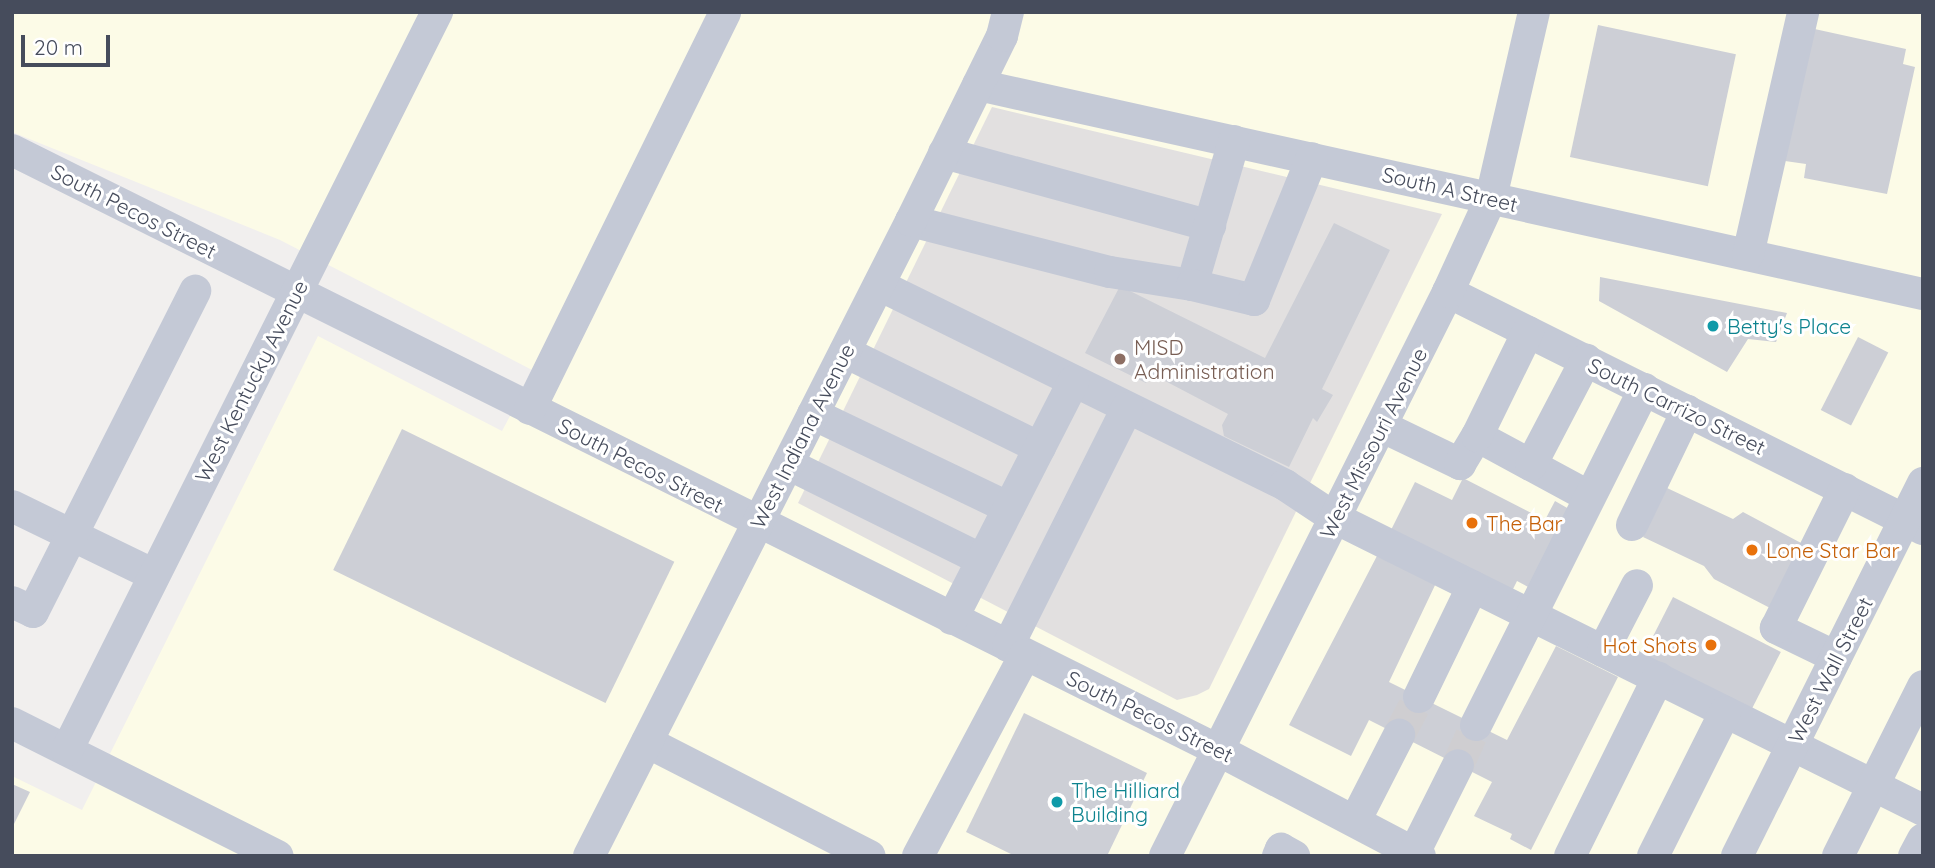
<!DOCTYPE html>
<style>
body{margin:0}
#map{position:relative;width:1935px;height:868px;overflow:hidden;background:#f1efee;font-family:Quicksand,sans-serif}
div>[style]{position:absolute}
.commercial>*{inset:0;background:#fcfbe7}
.education>*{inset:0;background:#e2e0e0}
.building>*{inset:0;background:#cdcfd6;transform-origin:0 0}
.minor-tunnel>*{height:32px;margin-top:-16px;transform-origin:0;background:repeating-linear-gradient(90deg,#cfced1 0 32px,transparent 0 48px)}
.minor>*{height:32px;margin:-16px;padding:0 16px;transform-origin:16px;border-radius:16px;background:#c4c9d6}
.dots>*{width:19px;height:19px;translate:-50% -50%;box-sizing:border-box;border:4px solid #fff;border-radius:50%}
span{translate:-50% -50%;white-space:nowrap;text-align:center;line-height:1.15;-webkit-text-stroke:6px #fff;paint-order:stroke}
.street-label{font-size:21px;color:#464c5c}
.culture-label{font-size:21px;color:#0d838f}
.left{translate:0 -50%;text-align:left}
.education-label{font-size:21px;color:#785e54}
.food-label{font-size:21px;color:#c56008}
.right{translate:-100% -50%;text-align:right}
.frame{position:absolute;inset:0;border:14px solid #464c5c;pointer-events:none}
.scale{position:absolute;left:21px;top:35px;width:89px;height:32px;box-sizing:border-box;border:4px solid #464c5c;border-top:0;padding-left:9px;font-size:21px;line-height:24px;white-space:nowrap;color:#464c5c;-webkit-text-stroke:5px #fff;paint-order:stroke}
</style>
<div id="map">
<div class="commercial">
<div style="clip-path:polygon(12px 12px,1923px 12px,1923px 856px,12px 856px,12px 776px,82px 810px,318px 336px,502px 431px,534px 371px,280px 240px,12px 132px)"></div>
</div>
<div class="education">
<div style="clip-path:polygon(992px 107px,1442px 214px,1209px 689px,1197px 695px,1177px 700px,798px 503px)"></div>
</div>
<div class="building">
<div style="left:1598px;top:25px;width:141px;height:135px;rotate:12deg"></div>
<div style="clip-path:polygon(1810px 28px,1906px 49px,1903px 64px,1915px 67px,1887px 194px,1804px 178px,1806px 164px,1785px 161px)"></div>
<div style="clip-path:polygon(1334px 223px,1390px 250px,1322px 389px,1333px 395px,1317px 422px,1313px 418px,1289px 467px,1224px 436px,1222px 425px,1228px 414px,1150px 373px,1146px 383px,1085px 353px,1120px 286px,1265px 358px)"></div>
<div style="clip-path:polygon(1600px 277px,1787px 313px,1776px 342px,1748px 339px,1727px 372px,1599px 301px)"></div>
<div style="left:1858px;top:337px;width:34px;height:82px;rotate:27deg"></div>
<div style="left:402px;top:429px;width:303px;height:157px;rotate:26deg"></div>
<div style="clip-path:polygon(1463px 478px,1545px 520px,1555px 501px,1569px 509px,1530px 588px,1517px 581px,1512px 591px,1391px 530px,1415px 482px,1452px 500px)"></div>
<div style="clip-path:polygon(1667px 488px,1733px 519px,1743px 512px,1803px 544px,1772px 609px,1714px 579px,1704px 566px,1643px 537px)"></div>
<div style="clip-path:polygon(1379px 552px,1437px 581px,1389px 682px,1507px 740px,1556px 646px,1618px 677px,1531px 850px,1510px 839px,1512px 834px,1474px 816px,1492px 782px,1369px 720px,1351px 756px,1289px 725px)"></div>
<div style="left:1673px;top:597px;width:121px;height:67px;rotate:27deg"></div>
<div style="clip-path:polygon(1024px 713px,1147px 773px,1107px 856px,1015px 856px,966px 832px)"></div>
<div style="clip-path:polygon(12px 784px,30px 792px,12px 828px)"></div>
</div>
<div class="minor-tunnel">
<div style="left:1399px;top:735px;width:43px;rotate:-62.2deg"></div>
<div style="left:1458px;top:765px;width:44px;rotate:-65.8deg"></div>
</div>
<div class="minor">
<div style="left:978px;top:85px;width:968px;rotate:12.47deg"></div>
<div style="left:12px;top:150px;width:1347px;rotate:26.45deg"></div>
<div style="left:1218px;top:750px;width:228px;rotate:27.7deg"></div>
<div style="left:944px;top:153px;width:276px;rotate:15.3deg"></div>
<div style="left:911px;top:221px;width:205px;rotate:14.4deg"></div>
<div style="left:1110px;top:272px;width:83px;rotate:9deg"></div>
<div style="left:1192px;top:285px;width:150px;rotate:-73.7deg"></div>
<div style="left:1748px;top:255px;width:249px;rotate:-77.2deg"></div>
<div style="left:879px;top:285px;width:453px;rotate:26.2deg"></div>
<div style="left:1285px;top:485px;width:60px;rotate:33.4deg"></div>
<div style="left:1335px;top:518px;width:657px;rotate:26.41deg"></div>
<div style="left:1192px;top:285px;width:64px;rotate:13.6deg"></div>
<div style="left:1254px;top:300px;width:153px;rotate:-67.8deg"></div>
<div style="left:1448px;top:292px;width:531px;rotate:26.52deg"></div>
<div style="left:845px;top:352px;width:217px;rotate:26.2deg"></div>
<div style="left:530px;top:409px;width:442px;rotate:-63.8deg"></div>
<div style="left:813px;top:414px;width:217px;rotate:25.6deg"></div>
<div style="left:1381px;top:426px;width:88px;rotate:25.7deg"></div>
<div style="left:1460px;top:464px;width:33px;rotate:-59deg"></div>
<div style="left:1477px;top:436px;width:128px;rotate:28.4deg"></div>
<div style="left:1477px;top:436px;width:116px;rotate:-63.9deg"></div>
<div style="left:788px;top:464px;width:216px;rotate:26.3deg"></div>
<div style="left:1531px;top:465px;width:119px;rotate:-62.4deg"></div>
<div style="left:12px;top:506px;width:158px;rotate:25.9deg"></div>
<div style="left:1632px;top:525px;width:127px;rotate:-64.2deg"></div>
<div style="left:12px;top:602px;width:23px;rotate:25deg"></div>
<div style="left:33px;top:612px;width:360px;rotate:-63.2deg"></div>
<div style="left:952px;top:619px;width:267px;rotate:-62.9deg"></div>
<div style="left:1008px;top:646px;width:266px;rotate:-63.4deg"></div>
<div style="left:1603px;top:651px;width:74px;rotate:-62.7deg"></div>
<div style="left:1836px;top:657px;width:67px;rotate:-154.2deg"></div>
<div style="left:1776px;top:628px;width:155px;rotate:-63.6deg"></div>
<div style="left:1419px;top:697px;width:123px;rotate:-64.1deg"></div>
<div style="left:12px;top:723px;width:297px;rotate:26.6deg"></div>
<div style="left:1476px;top:725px;width:376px;rotate:-63.4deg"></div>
<div style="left:647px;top:742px;width:250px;rotate:27.1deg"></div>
<div style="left:67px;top:750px;width:826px;rotate:-63.37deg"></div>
<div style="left:1355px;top:821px;width:97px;rotate:-62.9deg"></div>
<div style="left:1414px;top:853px;width:98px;rotate:-63.4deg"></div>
<div style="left:589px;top:856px;width:712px;rotate:-63.11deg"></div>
<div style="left:911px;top:221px;width:206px;rotate:-63.8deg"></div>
<div style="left:1002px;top:36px;width:25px;rotate:-76deg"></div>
<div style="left:918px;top:856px;width:228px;rotate:-62deg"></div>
<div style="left:1165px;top:856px;width:631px;rotate:-63.35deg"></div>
<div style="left:1448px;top:292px;width:103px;rotate:-65.4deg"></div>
<div style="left:1491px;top:198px;width:191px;rotate:-77deg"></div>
<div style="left:1278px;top:856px;width:8px;rotate:-67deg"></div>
<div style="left:1281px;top:849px;width:15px;rotate:28deg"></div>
<div style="left:1570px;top:856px;width:199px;rotate:-63.7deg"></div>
<div style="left:1653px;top:856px;width:161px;rotate:-63.4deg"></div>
<div style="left:1737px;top:856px;width:417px;rotate:-63.5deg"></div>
<div style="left:1838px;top:856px;width:190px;rotate:-63.4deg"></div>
<div style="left:1914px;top:856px;width:19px;rotate:-62deg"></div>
</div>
<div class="dots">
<div style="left:1713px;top:326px;background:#0f9aa8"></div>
<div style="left:1120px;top:359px;background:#8d6e63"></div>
<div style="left:1472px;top:523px;background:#e8710a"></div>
<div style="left:1752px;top:550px;background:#e8710a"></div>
<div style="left:1711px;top:645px;background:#e8710a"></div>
<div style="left:1057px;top:802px;background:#0f9aa8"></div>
</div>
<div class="street-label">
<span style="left:1450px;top:189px;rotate:13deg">South A Street</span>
<span style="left:134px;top:211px;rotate:27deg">South Pecos Street</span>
<span style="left:251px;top:381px;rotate:-63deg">West Kentucky Avenue</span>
<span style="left:1677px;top:406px;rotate:26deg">South Carrizo Street</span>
<span style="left:802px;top:436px;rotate:-63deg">West Indiana Avenue</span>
<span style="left:1373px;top:443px;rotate:-63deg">West Missouri Avenue</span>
<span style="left:641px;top:465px;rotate:27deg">South Pecos Street</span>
<span style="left:1830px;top:670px;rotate:-63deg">West Wall Street</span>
<span style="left:1150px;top:716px;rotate:26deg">South Pecos Street</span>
</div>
<div class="culture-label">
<span class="left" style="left:1727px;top:326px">Betty's Place</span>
<span class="left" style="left:1071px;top:802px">The Hilliard<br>Building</span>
</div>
<div class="education-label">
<span class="left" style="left:1134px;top:359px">MISD<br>Administration</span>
</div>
<div class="food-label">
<span class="left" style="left:1486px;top:523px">The Bar</span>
<span class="left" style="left:1766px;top:550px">Lone Star Bar</span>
<span class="right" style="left:1697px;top:645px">Hot Shots</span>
</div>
<div class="frame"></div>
<div class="scale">20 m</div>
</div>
